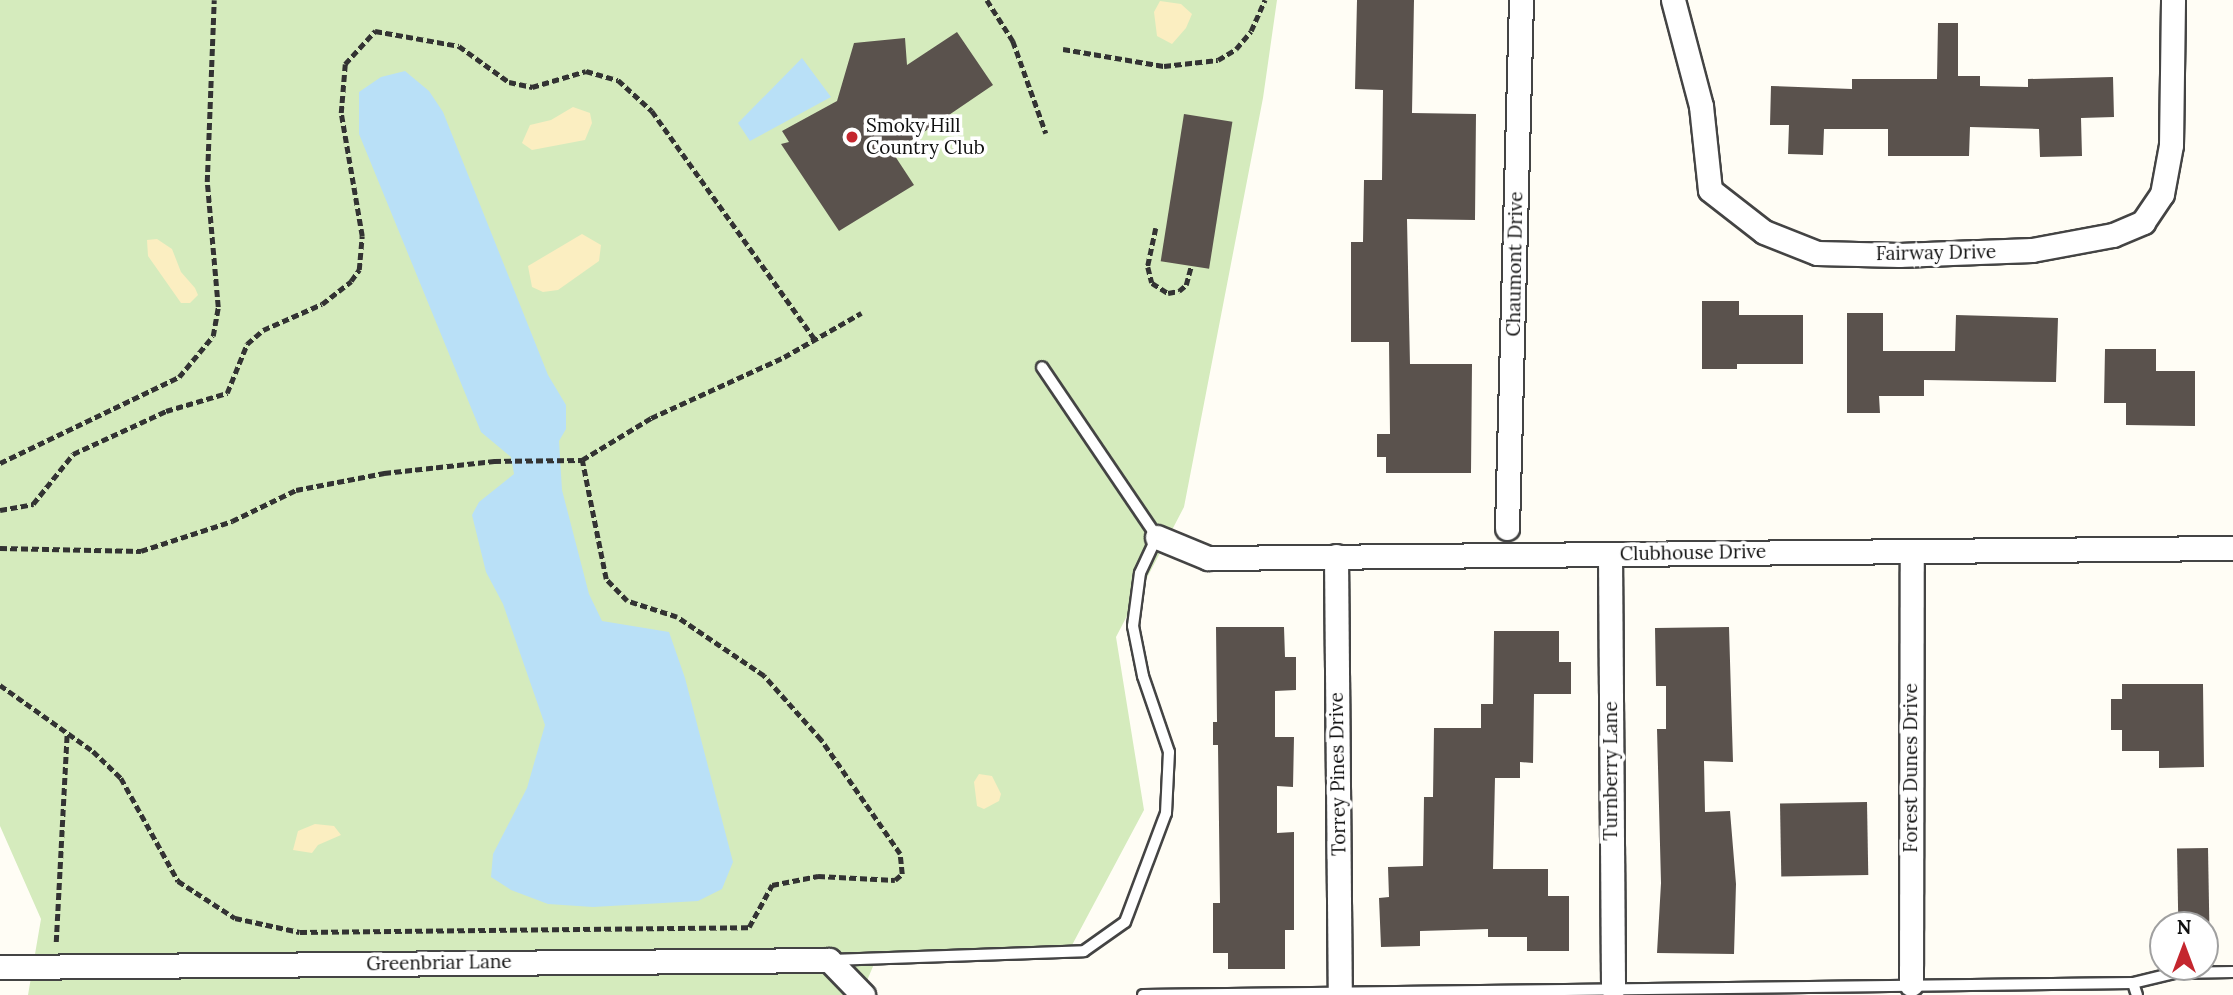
<!DOCTYPE html>
<style>
body{margin:0}
#map{position:relative;width:2233px;height:995px;overflow:hidden;background:#fffdf5;font-family:Lora,serif}
div>[style]{position:absolute}
.green>*{inset:0;background:#d5ebbd}
.sand>*{inset:0;background:#fbeec1}
.water>*{inset:0;background:#b9e0f7}
.building>*{inset:0;background:#5a524d;transform-origin:0 0}
.path>*{height:4.5px;margin-top:-2.25px;transform-origin:0;background:repeating-linear-gradient(90deg,#333 0 7px,transparent 0 10.5px)}
.roads{filter:drop-shadow(2px 0 #444) drop-shadow(-2px 0 #444) drop-shadow(0 2px #444) drop-shadow(0 -2px #444)}
.service>*{height:10px;margin:-5px;padding:0 5px;transform-origin:5px;border-radius:5px;background:#fff}
.minor>*{height:23px;margin:-11.5px;padding:0 11.5px;transform-origin:11.5px;border-radius:11.5px;background:#fff}
.dots>*{width:19px;height:19px;translate:-50% -50%;box-sizing:border-box;border:4px solid #fff;border-radius:50%}
span{translate:-50% -50%;white-space:nowrap;text-align:center;line-height:1.15;-webkit-text-stroke:7px #fff;paint-order:stroke}
.poi-label{font-size:19px;color:#111}
.left{translate:0 -50%;text-align:left}
.street-label{font-size:19px;color:#111}
.north{position:absolute;left:2149px;top:911px;width:70px;height:70px;box-sizing:border-box;background:#fff;border:2px solid #a0a0a0;border-radius:50%;rotate:0deg;font-size:19px;font-weight:700;line-height:28px;text-align:center;color:#111}
.north::after{content:'';display:block;margin:auto;width:24px;height:32px;background:#c4262e;clip-path:polygon(50% 0,100% 100%,50% 72%,0 100%)}
</style>
<div id="map">
<div class="green">
<div style="clip-path:polygon(0 0,1277px 0,1263px 98px,1184px 507px,1116px 637px,1144px 810px,1071px 947px,879px 952px,861px 995px,28px 995px,41px 919px,0 826px)"></div>
</div>
<div class="sand">
<div style="clip-path:polygon(1160px 1px,1181px 4px,1192px 14px,1186px 28px,1172px 44px,1157px 36px,1154px 12px)"></div>
<div style="clip-path:polygon(573px 107px,590px 113px,592px 123px,585px 140px,532px 150px,522px 143px,530px 125px,551px 120px)"></div>
<div style="clip-path:polygon(582px 234px,601px 245px,599px 261px,558px 290px,543px 292px,532px 287px,528px 266px)"></div>
<div style="clip-path:polygon(157px 239px,172px 249px,181px 272px,195px 288px,198px 295px,190px 303px,181px 303px,148px 256px,147px 240px)"></div>
<div style="clip-path:polygon(979px 774px,992px 776px,1001px 794px,999px 801px,984px 809px,977px 806px,974px 782px)"></div>
<div style="clip-path:polygon(315px 824px,334px 826px,341px 835px,318px 845px,312px 853px,293px 850px,298px 831px)"></div>
</div>
<div class="water">
<div style="clip-path:polygon(802px 58px,831px 97px,750px 141px,738px 123px)"></div>
<div style="clip-path:polygon(405px 71px,429px 91px,443px 112px,548px 375px,566px 405px,566px 429px,559px 441px,562px 490px,589px 594px,602px 621px,669px 632px,685px 678px,733px 862px,722px 889px,698px 901px,593px 907px,548px 904px,511px 890px,491px 877px,493px 854px,527px 788px,545px 725px,503px 604px,486px 572px,472px 515px,479px 502px,514px 474px,511px 457px,481px 432px,359px 134px,359px 92px,381px 77px)"></div>
</div>
<div class="building">
<div style="clip-path:polygon(1357px 0,1414px 0,1412px 113px,1476px 114px,1475px 220px,1407px 219px,1410px 364px,1472px 364px,1471px 473px,1386px 473px,1386px 457px,1377px 457px,1377px 434px,1390px 434px,1389px 342px,1351px 342px,1351px 242px,1363px 242px,1364px 180px,1382px 180px,1383px 90px,1355px 89px)"></div>
<div style="clip-path:polygon(1938px 23px,1958px 23px,1958px 76px,1980px 76px,1980px 86px,2028px 87px,2028px 79px,2113px 77px,2114px 117px,2081px 118px,2082px 156px,2040px 157px,2039px 129px,1970px 127px,1969px 156px,1888px 156px,1888px 129px,1824px 129px,1823px 155px,1788px 154px,1789px 125px,1770px 125px,1771px 86px,1852px 89px,1852px 79px,1937px 79px)"></div>
<div style="clip-path:polygon(957px 32px,993px 85px,893px 153px,914px 185px,839px 231px,781px 144px,789px 142px,782px 131px,837px 101px,854px 43px,905px 38px,907px 65px)"></div>
<div style="left:1184px;top:114px;width:49px;height:149px;rotate:9deg"></div>
<div style="clip-path:polygon(1702px 301px,1739px 301px,1739px 315px,1803px 315px,1803px 364px,1737px 364px,1737px 369px,1702px 369px)"></div>
<div style="clip-path:polygon(1847px 313px,1883px 313px,1883px 351px,1955px 351px,1956px 315px,2058px 318px,2056px 382px,1924px 380px,1924px 396px,1879px 396px,1880px 413px,1847px 413px)"></div>
<div style="clip-path:polygon(2105px 349px,2156px 349px,2156px 371px,2195px 371px,2195px 426px,2126px 425px,2126px 403px,2104px 403px)"></div>
<div style="clip-path:polygon(1216px 627px,1284px 627px,1285px 657px,1296px 657px,1296px 690px,1275px 691px,1275px 737px,1294px 737px,1293px 787px,1277px 786px,1277px 833px,1294px 832px,1294px 930px,1285px 930px,1285px 969px,1228px 969px,1228px 953px,1213px 953px,1213px 903px,1220px 903px,1218px 745px,1213px 745px,1213px 722px,1217px 722px)"></div>
<div style="clip-path:polygon(1729px 627px,1733px 762px,1704px 761px,1705px 812px,1730px 811px,1736px 884px,1734px 954px,1657px 953px,1661px 883px,1657px 729px,1666px 729px,1666px 686px,1656px 686px,1655px 628px)"></div>
<div style="clip-path:polygon(1494px 631px,1559px 631px,1559px 662px,1571px 662px,1571px 694px,1534px 694px,1533px 763px,1520px 762px,1520px 778px,1495px 778px,1493px 869px,1548px 869px,1548px 896px,1569px 896px,1569px 951px,1527px 951px,1527px 937px,1488px 937px,1488px 929px,1420px 931px,1420px 946px,1381px 947px,1379px 898px,1389px 897px,1388px 867px,1423px 866px,1424px 797px,1433px 797px,1434px 728px,1481px 728px,1481px 704px,1493px 704px)"></div>
<div style="clip-path:polygon(2122px 684px,2203px 684px,2204px 767px,2159px 768px,2159px 751px,2122px 751px,2122px 730px,2111px 730px,2111px 699px,2122px 699px)"></div>
<div style="left:1867px;top:802px;width:73px;height:87px;rotate:89deg"></div>
<div style="left:2208px;top:848px;width:77px;height:31px;rotate:89deg"></div>
</div>
<div class="path">
<div style="left:987px;top:0;width:49px;rotate:57.6deg"></div>
<div style="left:1013px;top:41px;width:98px;rotate:70.3deg"></div>
<div style="left:1063px;top:49px;width:102px;rotate:9.6deg"></div>
<div style="left:1164px;top:66px;width:54px;rotate:-6.3deg"></div>
<div style="left:1218px;top:60px;width:21px;rotate:-31deg"></div>
<div style="left:1236px;top:49px;width:23px;rotate:-50deg"></div>
<div style="left:1251px;top:31px;width:34px;rotate:-66deg"></div>
<div style="left:1156px;top:228px;width:40px;rotate:102deg"></div>
<div style="left:1148px;top:267px;width:16px;rotate:76deg"></div>
<div style="left:1152px;top:283px;width:19px;rotate:32deg"></div>
<div style="left:1168px;top:293px;width:11px;rotate:-10deg"></div>
<div style="left:1179px;top:291px;width:9px;rotate:-41deg"></div>
<div style="left:1186px;top:285px;width:20px;rotate:-75deg"></div>
<div style="left:0;top:463px;width:199px;rotate:-25.7deg"></div>
<div style="left:179px;top:377px;width:53px;rotate:-50.3deg"></div>
<div style="left:213px;top:336px;width:29px;rotate:-80deg"></div>
<div style="left:218px;top:307px;width:125px;rotate:-95deg"></div>
<div style="left:207px;top:182px;width:182px;rotate:-87.8deg"></div>
<div style="left:0;top:510px;width:34px;rotate:-10deg"></div>
<div style="left:33px;top:504px;width:64px;rotate:-51.3deg"></div>
<div style="left:73px;top:454px;width:102px;rotate:-24.8deg"></div>
<div style="left:166px;top:411px;width:64px;rotate:-16.4deg"></div>
<div style="left:227px;top:393px;width:53px;rotate:-67.8deg"></div>
<div style="left:247px;top:344px;width:21px;rotate:-41deg"></div>
<div style="left:263px;top:330px;width:64px;rotate:-23.8deg"></div>
<div style="left:322px;top:304px;width:37px;rotate:-38deg"></div>
<div style="left:351px;top:281px;width:14px;rotate:-54deg"></div>
<div style="left:359px;top:270px;width:34px;rotate:-85deg"></div>
<div style="left:362px;top:236px;width:125px;rotate:-99.7deg"></div>
<div style="left:341px;top:113px;width:49px;rotate:-85.3deg"></div>
<div style="left:345px;top:64px;width:45px;rotate:-47.7deg"></div>
<div style="left:375px;top:31px;width:85px;rotate:10.1deg"></div>
<div style="left:459px;top:46px;width:62px;rotate:35.8deg"></div>
<div style="left:509px;top:82px;width:24px;rotate:12deg"></div>
<div style="left:532px;top:87px;width:56px;rotate:-16.5deg"></div>
<div style="left:586px;top:71px;width:33px;rotate:16deg"></div>
<div style="left:618px;top:80px;width:46px;rotate:42.4deg"></div>
<div style="left:652px;top:111px;width:279px;rotate:54.5deg"></div>
<div style="left:0;top:548px;width:141px;rotate:1.2deg"></div>
<div style="left:141px;top:551px;width:96px;rotate:-18.2deg"></div>
<div style="left:232px;top:521px;width:71px;rotate:-25.8deg"></div>
<div style="left:296px;top:490px;width:90px;rotate:-10.9deg"></div>
<div style="left:384px;top:473px;width:111px;rotate:-6.2deg"></div>
<div style="left:494px;top:461px;width:88px;rotate:-0.7deg"></div>
<div style="left:582px;top:460px;width:81px;rotate:-31.3deg"></div>
<div style="left:651px;top:418px;width:146px;rotate:-24.6deg"></div>
<div style="left:784px;top:357px;width:89px;rotate:-29.7deg"></div>
<div style="left:0;top:685px;width:114px;rotate:35.4deg"></div>
<div style="left:93px;top:751px;width:39px;rotate:44deg"></div>
<div style="left:121px;top:778px;width:118px;rotate:61deg"></div>
<div style="left:178px;top:881px;width:68px;rotate:33deg"></div>
<div style="left:235px;top:918px;width:66px;rotate:12.2deg"></div>
<div style="left:300px;top:932px;width:449px;rotate:-0.6deg"></div>
<div style="left:749px;top:927px;width:48px;rotate:-61.3deg"></div>
<div style="left:772px;top:885px;width:47px;rotate:-11.1deg"></div>
<div style="left:818px;top:876px;width:77px;rotate:3deg"></div>
<div style="left:895px;top:880px;width:9px;rotate:-41deg"></div>
<div style="left:902px;top:874px;width:20px;rotate:-96deg"></div>
<div style="left:900px;top:854px;width:139px;rotate:-124.7deg"></div>
<div style="left:821px;top:740px;width:86px;rotate:-131.7deg"></div>
<div style="left:764px;top:676px;width:105px;rotate:-145.9deg"></div>
<div style="left:677px;top:617px;width:52px;rotate:-162.3deg"></div>
<div style="left:627px;top:601px;width:30px;rotate:-134deg"></div>
<div style="left:606px;top:579px;width:121px;rotate:-101.4deg"></div>
<div style="left:56px;top:942px;width:207px;rotate:-87deg"></div>
</div>
<div class="roads">
<div class="service">
<div style="left:831px;top:960px;width:253px;rotate:-2deg"></div>
<div style="left:1084px;top:951px;width:50px;rotate:-35.3deg"></div>
<div style="left:1125px;top:922px;width:116px;rotate:-69.4deg"></div>
<div style="left:1166px;top:813px;width:61px;rotate:-87.2deg"></div>
<div style="left:1169px;top:752px;width:80px;rotate:-108.9deg"></div>
<div style="left:1143px;top:676px;width:51px;rotate:-101.3deg"></div>
<div style="left:1133px;top:626px;width:53px;rotate:-82.5deg"></div>
<div style="left:1140px;top:573px;width:40px;rotate:-65deg"></div>
<div style="left:1157px;top:537px;width:205px;rotate:-124.1deg"></div>
<div style="left:2133px;top:983px;width:42px;rotate:-13.7deg"></div>
<div style="left:2174px;top:973px;width:59px;rotate:-1deg"></div>
<div style="left:1143px;top:995px;width:990px;rotate:-0.69deg"></div>
<div style="left:2133px;top:983px;width:13px;rotate:72deg"></div>
</div>
<div class="minor">
<div style="left:1673px;top:0;width:110px;rotate:75.2deg"></div>
<div style="left:1701px;top:106px;width:84px;rotate:83.9deg"></div>
<div style="left:1710px;top:190px;width:68px;rotate:37.9deg"></div>
<div style="left:1764px;top:232px;width:57px;rotate:21.6deg"></div>
<div style="left:1817px;top:253px;width:82px;rotate:1.4deg"></div>
<div style="left:1899px;top:255px;width:133px;rotate:-2.2deg"></div>
<div style="left:2032px;top:250px;width:82px;rotate:-10.5deg"></div>
<div style="left:2113px;top:235px;width:33px;rotate:-23deg"></div>
<div style="left:2143px;top:222px;width:34px;rotate:-56deg"></div>
<div style="left:2162px;top:194px;width:50px;rotate:-79.6deg"></div>
<div style="left:2171px;top:145px;width:145px;rotate:-89.2deg"></div>
<div style="left:1507px;top:528px;width:528px;rotate:-88.48deg"></div>
<div style="left:1157px;top:537px;width:55px;rotate:22.4deg"></div>
<div style="left:1208px;top:558px;width:1025px;rotate:-0.56deg"></div>
<div style="left:1610px;top:554px;width:434px;rotate:89.6deg"></div>
<div style="left:1336px;top:556px;width:436px;rotate:89.5deg"></div>
<div style="left:0;top:967px;width:829px;rotate:-0.48deg"></div>
<div style="left:829px;top:960px;width:49px;rotate:45.8deg"></div>
<div style="left:1911px;top:984px;width:433px;rotate:-89.9deg"></div>
</div>
</div>
<div class="dots">
<div style="left:852px;top:137px;background:#c4262e"></div>
</div>
<div class="poi-label">
<span class="left" style="left:866px;top:137px">Smoky Hill<br>Country Club</span>
</div>
<div class="street-label">
<span style="left:1936px;top:253px;rotate:-1deg">Fairway Drive</span>
<span style="left:1515px;top:264px;rotate:-89deg">Chaumont Drive</span>
<span style="left:1693px;top:553px;rotate:-1deg">Clubhouse Drive</span>
<span style="left:1911px;top:768px;rotate:-90deg">Forest Dunes Drive</span>
<span style="left:1611px;top:771px;rotate:-90deg">Turnberry Lane</span>
<span style="left:1338px;top:774px;rotate:-91deg">Torrey Pines Drive</span>
<span style="left:439px;top:963px;rotate:-1deg">Greenbriar Lane</span>
</div>
<div class="north">N</div>
</div>
